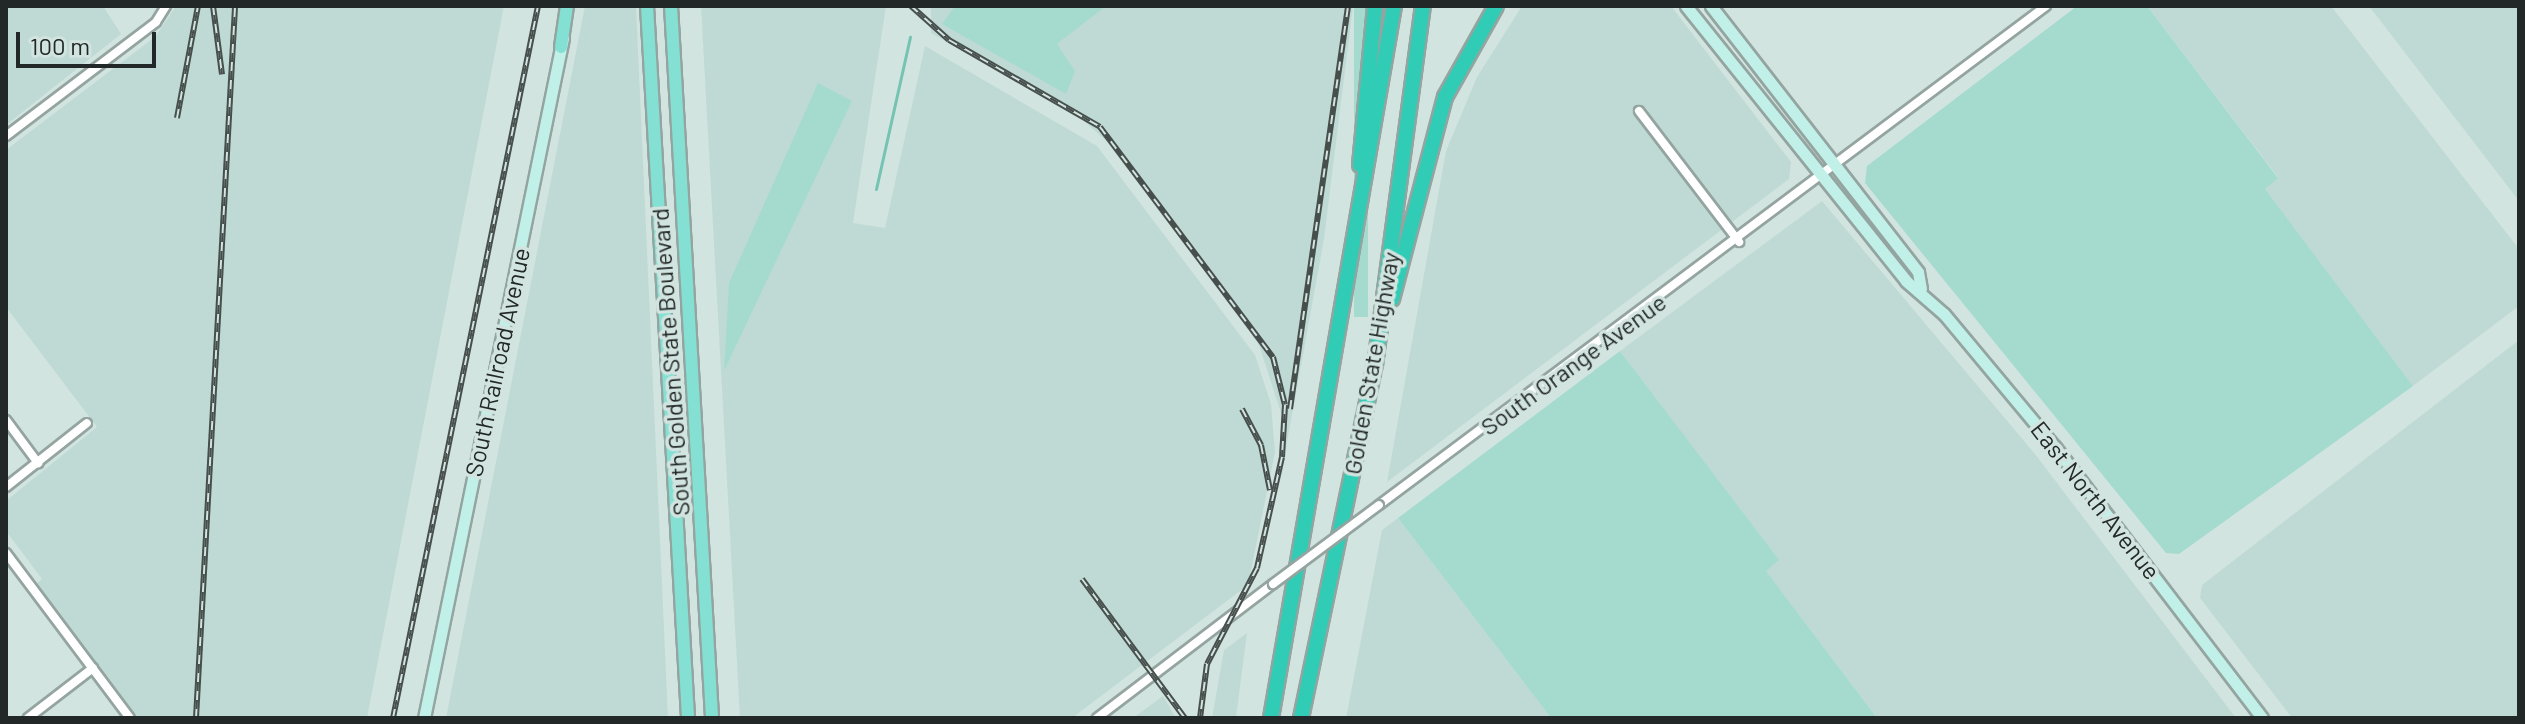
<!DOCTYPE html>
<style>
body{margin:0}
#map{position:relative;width:2525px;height:724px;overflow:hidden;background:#d2e4df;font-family:Barlow,sans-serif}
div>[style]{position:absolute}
.built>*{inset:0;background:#bfdad4}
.green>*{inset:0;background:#a5dbcf;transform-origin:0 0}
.stream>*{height:3px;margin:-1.5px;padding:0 1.5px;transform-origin:1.5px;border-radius:1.5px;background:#74c3b3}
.roads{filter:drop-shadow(2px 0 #94a4a0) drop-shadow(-2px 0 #94a4a0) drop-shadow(0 2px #94a4a0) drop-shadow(0 -2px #94a4a0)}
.street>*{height:8px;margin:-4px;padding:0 4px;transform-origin:4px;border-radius:4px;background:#fff}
.secondary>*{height:11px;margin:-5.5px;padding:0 5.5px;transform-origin:5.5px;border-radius:5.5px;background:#c1f0e9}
.primary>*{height:12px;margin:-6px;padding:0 6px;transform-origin:6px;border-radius:6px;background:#83e0d3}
.highway>*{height:14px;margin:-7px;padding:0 7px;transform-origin:7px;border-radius:7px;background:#31ccb5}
.rail>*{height:6px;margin-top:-3px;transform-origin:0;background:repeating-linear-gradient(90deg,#d2e4df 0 9px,#474f4d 0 18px);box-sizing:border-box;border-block:2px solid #474f4d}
.bridges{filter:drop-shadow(2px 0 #94a4a0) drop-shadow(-2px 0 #94a4a0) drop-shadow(0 2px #94a4a0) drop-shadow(0 -2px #94a4a0)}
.street-bridge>*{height:8px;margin:-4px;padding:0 4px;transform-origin:4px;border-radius:4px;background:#fff}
span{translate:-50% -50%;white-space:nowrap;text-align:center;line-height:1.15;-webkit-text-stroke:7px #d2e4df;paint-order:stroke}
.street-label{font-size:24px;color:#222827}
.frame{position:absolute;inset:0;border:8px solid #222827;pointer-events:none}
.scale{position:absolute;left:16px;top:32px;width:140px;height:36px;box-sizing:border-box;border:4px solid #222827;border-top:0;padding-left:10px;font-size:24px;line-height:28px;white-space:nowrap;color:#222827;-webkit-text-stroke:6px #d2e4df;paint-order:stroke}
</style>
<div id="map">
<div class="built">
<div style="clip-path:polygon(6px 6px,103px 6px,121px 34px,6px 125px)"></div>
<div style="clip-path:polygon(176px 6px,504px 6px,367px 718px,138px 718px,36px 584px,42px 579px,6px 531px,6px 501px,97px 427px,6px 307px,6px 150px,155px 37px)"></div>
<div style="clip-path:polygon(585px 6px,636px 6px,668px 718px,446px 718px)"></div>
<div style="clip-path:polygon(701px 6px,886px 6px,853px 223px,885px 228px,925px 46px,1097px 146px,1255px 355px,1271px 404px,1275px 452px,1248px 585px,1072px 718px,740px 718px)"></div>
<div style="clip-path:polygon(931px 6px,1353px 6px,1324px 239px,1280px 481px,1282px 416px,1259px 345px,1129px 161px,1077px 115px,931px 33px)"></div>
<div style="clip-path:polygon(1522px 6px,1671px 6px,1791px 162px,1789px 179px,1387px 482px,1446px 151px,1477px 77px)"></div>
<div style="clip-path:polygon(2147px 6px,2331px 6px,2519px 249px,2519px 306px,2413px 386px,2264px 188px,2278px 177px)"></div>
<div style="clip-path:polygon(2369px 6px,2519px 6px,2519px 201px)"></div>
<div style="clip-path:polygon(1822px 201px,2035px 454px,2236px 718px,1877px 718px,1765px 570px,1778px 560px,1620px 351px)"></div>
<div style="clip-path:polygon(2519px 340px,2519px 718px,2292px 718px,2200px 598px,2202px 585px)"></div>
<div style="clip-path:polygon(1398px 518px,1551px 718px,1346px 718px,1382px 530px)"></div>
<div style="clip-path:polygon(1247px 633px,1236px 718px,1212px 718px,1224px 650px)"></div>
<div style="clip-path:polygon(1163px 696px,1176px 718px,1133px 718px)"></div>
</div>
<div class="green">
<div style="clip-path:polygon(955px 6px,1106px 6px,1057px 44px,1075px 71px,1066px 94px,942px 24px)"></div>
<div style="left:1354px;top:6px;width:14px;height:311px"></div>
<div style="clip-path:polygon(2077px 6px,2147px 6px,2278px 178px,2265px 189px,2413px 386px,2179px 554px,2166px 553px,1865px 183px,1867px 166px)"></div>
<div style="clip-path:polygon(818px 83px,852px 101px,724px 371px,729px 283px)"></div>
<div style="clip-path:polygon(1620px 351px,1779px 560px,1766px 571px,1877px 718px,1551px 718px,1398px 518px)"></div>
</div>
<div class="stream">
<div style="left:876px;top:189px;width:156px;rotate:-77.4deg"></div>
</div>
<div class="roads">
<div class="street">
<div style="left:1639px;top:111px;width:165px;rotate:52.6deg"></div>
<div style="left:6px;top:136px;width:188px;rotate:-37.2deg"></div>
<div style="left:156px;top:22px;width:19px;rotate:-58deg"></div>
<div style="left:6px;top:420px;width:54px;rotate:53.3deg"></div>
<div style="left:6px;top:487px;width:103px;rotate:-38.3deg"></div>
<div style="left:1379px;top:505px;width:833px;rotate:-36.8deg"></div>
<div style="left:6px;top:553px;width:206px;rotate:53.1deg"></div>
<div style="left:28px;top:718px;width:82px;rotate:-37.6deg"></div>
<div style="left:1097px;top:718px;width:221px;rotate:-37.3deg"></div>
</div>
<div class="secondary">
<div style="left:1686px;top:6px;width:352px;rotate:51.3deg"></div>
<div style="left:1906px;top:281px;width:50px;rotate:41deg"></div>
<div style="left:1944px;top:314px;width:173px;rotate:50.2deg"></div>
<div style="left:2055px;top:447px;width:341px;rotate:52.6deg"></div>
<div style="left:1711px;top:6px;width:337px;rotate:52.1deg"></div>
<div style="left:1918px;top:272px;width:17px;rotate:80deg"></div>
<div style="left:424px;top:718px;width:694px;rotate:-78.45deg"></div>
</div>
<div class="primary">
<div style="left:647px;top:6px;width:713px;rotate:86.7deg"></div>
<div style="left:671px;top:6px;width:713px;rotate:86.7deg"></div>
<div style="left:561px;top:47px;width:41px;rotate:-81.7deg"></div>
</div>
<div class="highway">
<div style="left:1360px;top:165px;width:160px;rotate:-84.6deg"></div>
<div style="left:1392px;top:299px;width:209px;rotate:-75.3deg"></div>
<div style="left:1445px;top:97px;width:104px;rotate:-60.7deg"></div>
<div style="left:1271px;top:718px;width:723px;rotate:-80.2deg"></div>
<div style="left:1301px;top:718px;width:361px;rotate:-78.2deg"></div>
<div style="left:1375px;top:365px;width:362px;rotate:-82.4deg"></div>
</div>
</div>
<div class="rail">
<div style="left:213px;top:6px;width:69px;rotate:82.5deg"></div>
<div style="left:911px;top:6px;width:51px;rotate:41.8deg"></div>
<div style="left:949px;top:40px;width:174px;rotate:29.9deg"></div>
<div style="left:1100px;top:127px;width:288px;rotate:53.1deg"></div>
<div style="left:1273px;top:357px;width:49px;rotate:76deg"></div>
<div style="left:1285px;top:405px;width:52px;rotate:93.3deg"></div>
<div style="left:1282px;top:457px;width:114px;rotate:102.7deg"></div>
<div style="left:1257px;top:568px;width:108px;rotate:117.5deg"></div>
<div style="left:1207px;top:664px;width:54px;rotate:97.4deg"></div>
<div style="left:177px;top:118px;width:114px;rotate:-79.4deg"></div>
<div style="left:1242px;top:409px;width:41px;rotate:62.2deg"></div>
<div style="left:1261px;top:445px;width:46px;rotate:78.7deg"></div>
<div style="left:1290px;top:409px;width:407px;rotate:-81.8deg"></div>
<div style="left:1082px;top:579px;width:173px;rotate:53.5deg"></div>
<div style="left:196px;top:718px;width:713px;rotate:-86.86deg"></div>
<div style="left:393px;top:718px;width:727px;rotate:-78.49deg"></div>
</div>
<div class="bridges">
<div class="street-bridge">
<div style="left:1273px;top:584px;width:132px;rotate:-36.7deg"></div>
</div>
</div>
<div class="street-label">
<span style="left:497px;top:362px;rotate:-78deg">South Railroad Avenue</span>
<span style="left:670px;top:362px;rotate:-94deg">South Golden State Boulevard</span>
<span style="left:1371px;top:363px;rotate:-80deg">Golden State Highway</span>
<span style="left:1573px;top:364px;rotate:-36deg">South Orange Avenue</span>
<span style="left:2096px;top:500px;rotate:52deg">East North Avenue</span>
</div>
<div class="frame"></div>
<div class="scale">100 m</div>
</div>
